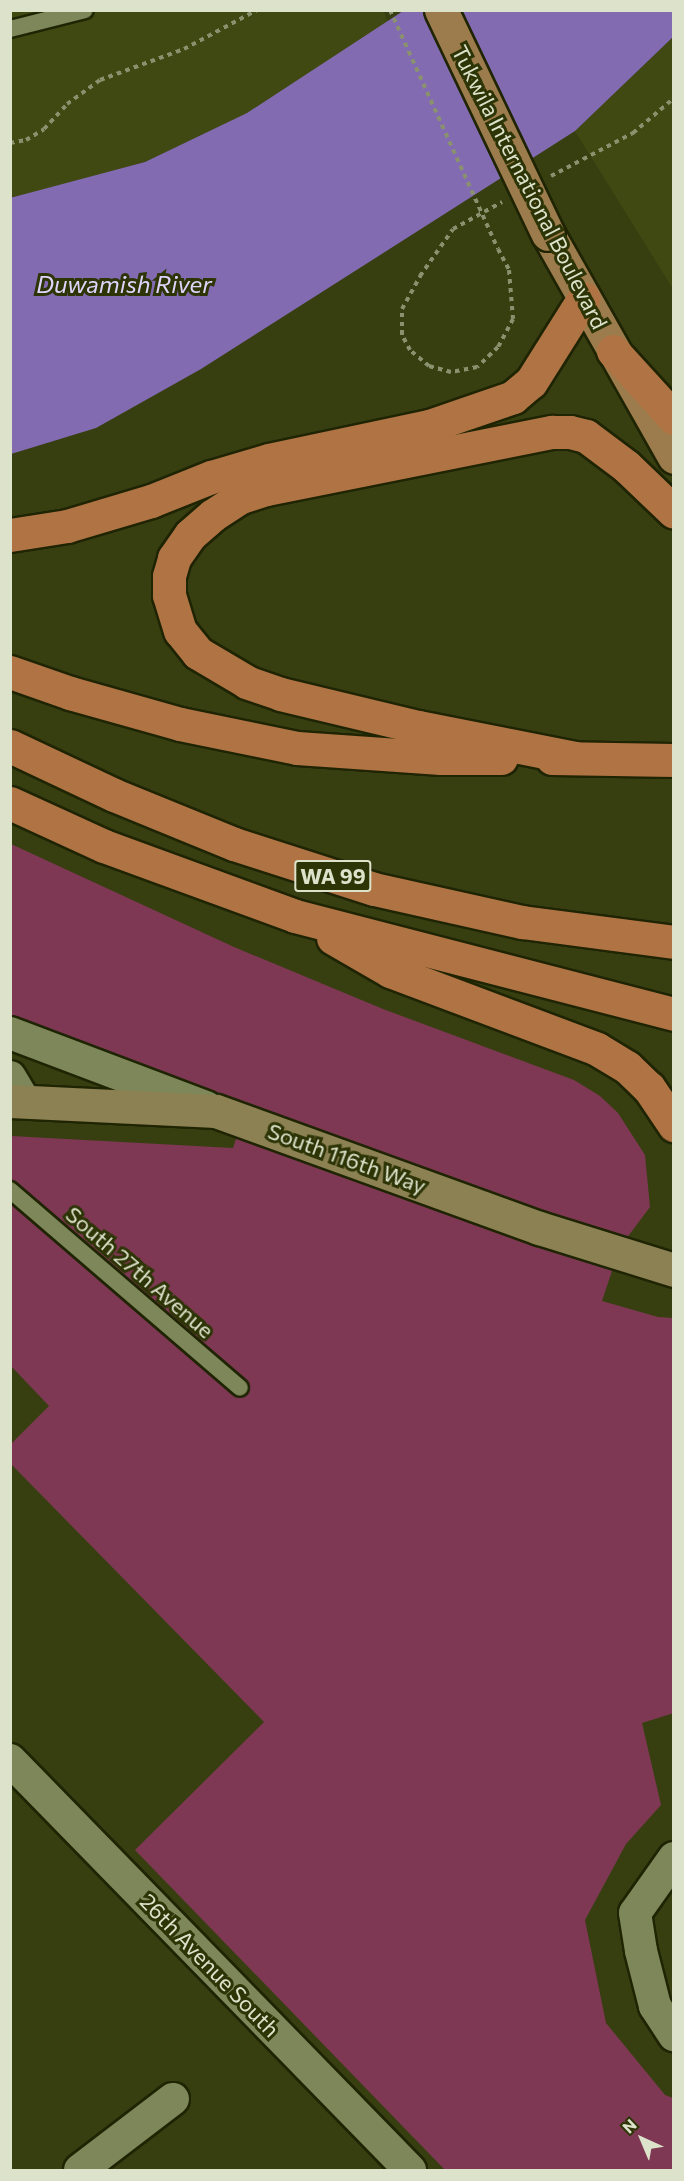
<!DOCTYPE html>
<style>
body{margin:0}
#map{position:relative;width:684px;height:2181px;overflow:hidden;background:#373f11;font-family:Commissioner,sans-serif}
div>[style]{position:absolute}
.built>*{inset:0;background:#404912}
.green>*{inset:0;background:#7e3853}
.water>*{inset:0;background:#826bb1}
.path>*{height:4px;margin-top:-2px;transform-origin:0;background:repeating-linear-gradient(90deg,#8a916e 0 4.5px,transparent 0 9px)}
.roads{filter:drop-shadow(2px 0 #1f2403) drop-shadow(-2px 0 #1f2403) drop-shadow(0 2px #1f2403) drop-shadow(0 -2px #1f2403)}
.lane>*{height:16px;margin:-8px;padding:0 8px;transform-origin:8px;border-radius:8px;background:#7d8759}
.street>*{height:32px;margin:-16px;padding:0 16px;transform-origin:16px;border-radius:16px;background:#7d8759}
.secondary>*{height:33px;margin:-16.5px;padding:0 16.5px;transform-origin:16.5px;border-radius:16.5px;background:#8c8153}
.primary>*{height:33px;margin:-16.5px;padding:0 16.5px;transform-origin:16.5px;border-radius:16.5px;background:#9c7c4c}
.highway>*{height:33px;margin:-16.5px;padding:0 16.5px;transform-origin:16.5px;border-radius:16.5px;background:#b07444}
.path-bridge>*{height:4px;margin-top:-2px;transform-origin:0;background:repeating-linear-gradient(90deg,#8a916e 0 4.5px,transparent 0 9px)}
.bridges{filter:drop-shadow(2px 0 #1f2403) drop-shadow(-2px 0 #1f2403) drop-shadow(0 2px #1f2403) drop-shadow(0 -2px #1f2403)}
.primary-bridge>*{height:33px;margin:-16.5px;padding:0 16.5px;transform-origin:16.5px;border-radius:16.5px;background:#9c7c4c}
span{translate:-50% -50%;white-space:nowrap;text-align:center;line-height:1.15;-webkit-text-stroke:6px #2d3405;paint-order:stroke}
.shield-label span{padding:2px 4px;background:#2d3405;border:2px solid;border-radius:4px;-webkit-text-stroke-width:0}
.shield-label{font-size:21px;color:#dde3cb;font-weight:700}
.street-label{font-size:22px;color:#dde3cb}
.water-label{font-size:24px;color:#dfd4fc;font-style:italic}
.frame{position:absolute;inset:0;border:12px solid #dde3cb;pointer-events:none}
.north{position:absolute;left:612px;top:2109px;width:60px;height:60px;-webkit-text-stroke:4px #2d3405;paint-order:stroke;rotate:316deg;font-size:16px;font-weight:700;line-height:24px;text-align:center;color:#dde3cb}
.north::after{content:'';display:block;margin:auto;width:21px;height:27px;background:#dde3cb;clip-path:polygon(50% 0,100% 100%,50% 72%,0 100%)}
</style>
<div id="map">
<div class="built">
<div style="clip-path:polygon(383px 10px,388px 22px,247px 113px,145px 162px,11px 198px,10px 11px)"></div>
<div style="clip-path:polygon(673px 37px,673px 289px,575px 131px)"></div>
</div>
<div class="green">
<div style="clip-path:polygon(11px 844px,234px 947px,383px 1009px,574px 1080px,600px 1096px,618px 1113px,645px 1155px,650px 1207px,620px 1247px,602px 1301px,658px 1317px,673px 1318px,674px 1713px,642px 1723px,661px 1805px,626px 1844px,585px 1920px,606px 2023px,665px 2095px,673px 2098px,674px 2168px,671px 2170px,445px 2170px,135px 1850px,264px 1722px,11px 1464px,11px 1444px,49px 1406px,11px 1366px,11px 1136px,233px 1148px,245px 1111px,11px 1022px)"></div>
</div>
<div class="water">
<div style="clip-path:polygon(403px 11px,673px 11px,673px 37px,575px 131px,201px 369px,96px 428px,11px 454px,10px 198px,145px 162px,247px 113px)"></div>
</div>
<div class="path">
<div style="left:10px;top:143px;width:16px;rotate:-11deg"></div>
<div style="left:26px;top:140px;width:21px;rotate:-31deg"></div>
<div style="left:44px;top:129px;width:34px;rotate:-47deg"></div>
<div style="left:67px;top:104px;width:41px;rotate:-36deg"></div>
<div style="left:100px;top:80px;width:90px;rotate:-20.3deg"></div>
<div style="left:184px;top:49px;width:83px;rotate:-28.1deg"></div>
<div style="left:551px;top:176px;width:93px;rotate:-27.7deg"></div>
<div style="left:633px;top:133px;width:54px;rotate:-40.5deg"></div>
<div style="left:498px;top:249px;width:24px;rotate:62deg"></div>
<div style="left:509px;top:270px;width:49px;rotate:85.3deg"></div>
<div style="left:513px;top:319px;width:32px;rotate:118deg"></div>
<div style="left:498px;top:347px;width:29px;rotate:136deg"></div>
<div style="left:477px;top:367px;width:26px;rotate:169deg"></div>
<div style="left:451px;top:372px;width:23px;rotate:-165deg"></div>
<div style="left:429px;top:366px;width:25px;rotate:-140deg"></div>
<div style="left:410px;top:350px;width:17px;rotate:-118deg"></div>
<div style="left:402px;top:335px;width:26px;rotate:-90deg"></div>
<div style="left:402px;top:309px;width:38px;rotate:-61deg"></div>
<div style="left:420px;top:276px;width:57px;rotate:-54.9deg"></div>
<div style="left:453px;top:229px;width:56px;rotate:-28.9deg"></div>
</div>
<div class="roads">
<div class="lane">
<div style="left:10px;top:29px;width:77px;rotate:-14.2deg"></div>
<div style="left:10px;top:1190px;width:303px;rotate:40.7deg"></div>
</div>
<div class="street">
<div style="left:10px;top:1033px;width:210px;rotate:20.7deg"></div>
<div style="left:10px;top:1077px;width:27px;rotate:59deg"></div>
<div style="left:10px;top:1760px;width:573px;rotate:45.71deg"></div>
<div style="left:674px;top:1858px;width:67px;rotate:125.3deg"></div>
<div style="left:635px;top:1913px;width:38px;rotate:81deg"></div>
<div style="left:641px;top:1951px;width:57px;rotate:75.7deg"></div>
<div style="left:655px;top:2006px;width:35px;rotate:57deg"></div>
<div style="left:80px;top:2170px;width:117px;rotate:-37.4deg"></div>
</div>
<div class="secondary">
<div style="left:10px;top:1101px;width:206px;rotate:2.8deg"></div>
<div style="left:216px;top:1111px;width:344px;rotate:19.9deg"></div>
<div style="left:539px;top:1228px;width:141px;rotate:17.3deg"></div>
</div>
<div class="primary">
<div style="left:548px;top:234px;width:256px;rotate:60.5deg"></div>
</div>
<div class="highway">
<div style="left:613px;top:351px;width:91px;rotate:47.7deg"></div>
<div style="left:10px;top:535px;width:58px;rotate:-9deg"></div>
<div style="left:67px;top:526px;width:88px;rotate:-16.6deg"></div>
<div style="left:151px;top:501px;width:65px;rotate:-21.8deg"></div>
<div style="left:211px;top:477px;width:60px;rotate:-16.3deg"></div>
<div style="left:269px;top:460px;width:164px;rotate:-12deg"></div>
<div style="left:429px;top:426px;width:89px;rotate:-19deg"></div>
<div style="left:513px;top:397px;width:23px;rotate:-40deg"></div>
<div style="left:531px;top:382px;width:99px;rotate:-57.8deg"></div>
<div style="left:10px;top:672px;width:64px;rotate:19.3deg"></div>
<div style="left:70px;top:693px;width:114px;rotate:15.7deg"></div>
<div style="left:180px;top:724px;width:119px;rotate:11.6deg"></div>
<div style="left:297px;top:748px;width:144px;rotate:4deg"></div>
<div style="left:441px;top:758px;width:60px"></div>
<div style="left:10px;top:746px;width:115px;rotate:25.2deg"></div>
<div style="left:114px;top:795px;width:130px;rotate:22.2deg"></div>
<div style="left:234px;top:844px;width:147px;rotate:17.8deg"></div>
<div style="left:374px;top:889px;width:152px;rotate:12.6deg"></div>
<div style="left:522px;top:922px;width:153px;rotate:7.5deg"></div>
<div style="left:552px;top:758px;width:122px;rotate:0.9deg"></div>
<div style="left:575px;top:758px;width:160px;rotate:-168.8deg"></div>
<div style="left:418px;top:727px;width:141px;rotate:-166.5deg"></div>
<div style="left:281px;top:694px;width:36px;rotate:-161deg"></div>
<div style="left:247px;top:682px;width:57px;rotate:-149.4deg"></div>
<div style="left:198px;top:653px;width:28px;rotate:-129deg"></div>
<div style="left:180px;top:631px;width:38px;rotate:-107deg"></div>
<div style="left:169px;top:595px;width:19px;rotate:-90deg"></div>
<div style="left:169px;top:576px;width:19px;rotate:-74deg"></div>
<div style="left:174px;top:558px;width:28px;rotate:-55deg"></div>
<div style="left:190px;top:535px;width:30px;rotate:-41deg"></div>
<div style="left:213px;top:515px;width:33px;rotate:-33deg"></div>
<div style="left:241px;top:497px;width:26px;rotate:-18deg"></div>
<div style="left:266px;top:489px;width:292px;rotate:-11.3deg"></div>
<div style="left:552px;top:432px;width:18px"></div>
<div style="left:570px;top:432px;width:16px;rotate:14deg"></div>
<div style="left:586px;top:436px;width:50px;rotate:36.9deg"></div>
<div style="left:626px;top:466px;width:66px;rotate:43.8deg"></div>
<div style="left:10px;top:803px;width:103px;rotate:24.6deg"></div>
<div style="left:104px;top:846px;width:203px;rotate:20.1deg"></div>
<div style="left:295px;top:916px;width:391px;rotate:14.5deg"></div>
<div style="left:333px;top:938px;width:66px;rotate:30.1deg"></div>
<div style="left:390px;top:971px;width:221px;rotate:20.6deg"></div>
<div style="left:597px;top:1049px;width:35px;rotate:31deg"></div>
<div style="left:627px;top:1067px;width:30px;rotate:44deg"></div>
<div style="left:649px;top:1088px;width:45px;rotate:56deg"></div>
</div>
</div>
<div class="path-bridge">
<div style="left:390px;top:10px;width:262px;rotate:65.7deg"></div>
</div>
<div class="bridges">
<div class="primary-bridge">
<div style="left:441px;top:10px;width:248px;rotate:64.5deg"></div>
</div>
</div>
<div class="shield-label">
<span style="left:333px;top:876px">WA 99</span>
</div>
<div class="street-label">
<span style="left:530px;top:187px;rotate:63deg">Tukwila International Boulevard</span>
<span style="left:347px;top:1158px;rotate:20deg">South 116th Way</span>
<span style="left:140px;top:1272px;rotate:41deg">South 27th Avenue</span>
<span style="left:210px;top:1965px;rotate:46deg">26th Avenue South</span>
</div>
<div class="water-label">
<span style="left:124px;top:284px">Duwamish River</span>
</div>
<div class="frame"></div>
<div class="north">N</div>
</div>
